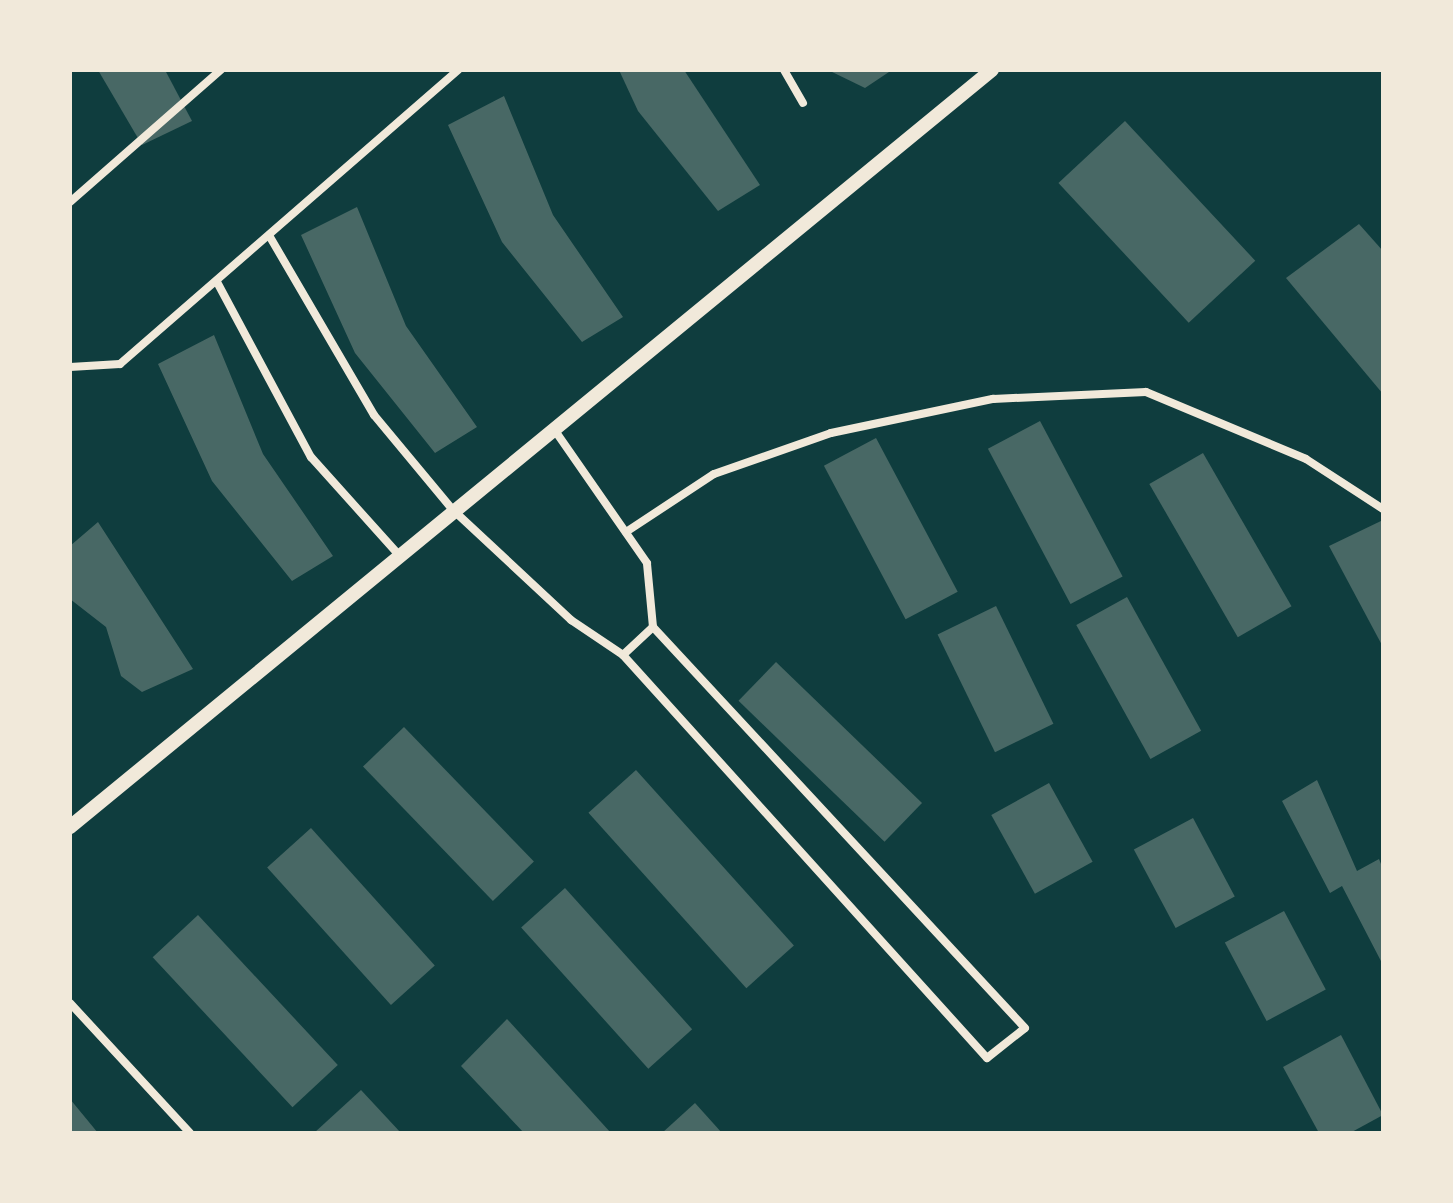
<!DOCTYPE html>
<style>
body{margin:0}
#map{position:relative;width:1453px;height:1203px;overflow:hidden;background:#0f3d3e;font-family:"DM Sans",sans-serif}
div>[style]{position:absolute}
.building>*{inset:0;background:#486865;transform-origin:0 0}
.minor>*{height:8px;margin:-4px;padding:0 4px;transform-origin:4px;border-radius:4px;background:#f1e9da}
.tertiary>*{height:14px;margin:-7px;padding:0 7px;transform-origin:7px;border-radius:7px;background:#f1e9da}
span{translate:-50% -50%;white-space:nowrap;text-align:center;line-height:1.15;-webkit-text-stroke:7px #f1e9da;paint-order:stroke}
.frame{position:absolute;inset:0;border:72px solid #f1e9da;pointer-events:none}
</style>
<div id="map">
<div class="building">
<div style="clip-path:polygon(98px 70px,165px 70px,192px 121px,142px 145px)"></div>
<div style="clip-path:polygon(619px 70px,684px 70px,760px 185px,718px 211px,638px 111px)"></div>
<div style="clip-path:polygon(828px 70px,892px 70px,865px 88px)"></div>
<div style="clip-path:polygon(504px 96px,553px 215px,623px 317px,582px 342px,502px 242px,448px 125px)"></div>
<div style="left:1125px;top:121px;width:191px;height:91px;rotate:47deg"></div>
<div style="clip-path:polygon(357px 207px,406px 326px,477px 427px,435px 453px,355px 353px,301px 235px)"></div>
<div style="clip-path:polygon(1359px 224px,1383px 251px,1383px 394px,1286px 278px)"></div>
<div style="clip-path:polygon(214px 335px,263px 454px,333px 556px,292px 581px,212px 481px,158px 364px)"></div>
<div style="left:1040px;top:421px;width:176px;height:59px;rotate:62deg"></div>
<div style="left:876px;top:438px;width:174px;height:59px;rotate:62deg"></div>
<div style="left:1203px;top:453px;width:177px;height:62px;rotate:60deg"></div>
<div style="clip-path:polygon(1383px 520px,1383px 647px,1329px 546px)"></div>
<div style="clip-path:polygon(98px 522px,193px 669px,142px 692px,121px 676px,106px 627px,70px 599px,70px 546px)"></div>
<div style="left:1127px;top:597px;width:153px;height:58px;rotate:61deg"></div>
<div style="left:996px;top:606px;width:131px;height:65px;rotate:64deg"></div>
<div style="left:776px;top:662px;width:203px;height:54px;rotate:44deg"></div>
<div style="left:404px;top:727px;width:187px;height:57px;rotate:46deg"></div>
<div style="left:636px;top:770px;width:236px;height:64px;rotate:48deg"></div>
<div style="clip-path:polygon(1317px 780px,1357px 871px,1379px 859px,1383px 869px,1383px 965px,1342px 886px,1330px 893px,1282px 801px)"></div>
<div style="left:1049px;top:783px;width:90px;height:66px;rotate:61deg"></div>
<div style="left:1193px;top:818px;width:89px;height:67px;rotate:62deg"></div>
<div style="left:311px;top:828px;width:185px;height:59px;rotate:48deg"></div>
<div style="left:565px;top:888px;width:190px;height:59px;rotate:48deg"></div>
<div style="left:1284px;top:911px;width:89px;height:67px;rotate:62deg"></div>
<div style="left:198px;top:915px;width:205px;height:62px;rotate:47deg"></div>
<div style="clip-path:polygon(507px 1019px,611px 1133px,524px 1133px,461px 1066px)"></div>
<div style="clip-path:polygon(1341px 1035px,1383px 1115px,1350px 1133px,1319px 1133px,1283px 1067px)"></div>
<div style="clip-path:polygon(361px 1090px,401px 1133px,314px 1133px)"></div>
<div style="clip-path:polygon(70px 1099px,98px 1133px,70px 1133px)"></div>
<div style="clip-path:polygon(695px 1103px,722px 1133px,662px 1133px)"></div>
</div>
<div class="minor">
<div style="left:784px;top:70px;width:38px;rotate:60deg"></div>
<div style="left:70px;top:202px;width:201px;rotate:-41.2deg"></div>
<div style="left:270px;top:237px;width:206px;rotate:59.7deg"></div>
<div style="left:374px;top:415px;width:122px;rotate:50.3deg"></div>
<div style="left:452px;top:509px;width:163px;rotate:43deg"></div>
<div style="left:571px;top:620px;width:63px;rotate:33.9deg"></div>
<div style="left:623px;top:655px;width:41px;rotate:-43deg"></div>
<div style="left:653px;top:627px;width:64px;rotate:-95.4deg"></div>
<div style="left:647px;top:563px;width:165px;rotate:-124.8deg"></div>
<div style="left:217px;top:282px;width:199px;rotate:61.8deg"></div>
<div style="left:311px;top:457px;width:130px;rotate:48.1deg"></div>
<div style="left:70px;top:367px;width:50px;rotate:-3.4deg"></div>
<div style="left:120px;top:364px;width:448px;rotate:-41deg"></div>
<div style="left:626px;top:532px;width:105px;rotate:-33.4deg"></div>
<div style="left:714px;top:474px;width:124px;rotate:-19.3deg"></div>
<div style="left:831px;top:433px;width:166px;rotate:-11.9deg"></div>
<div style="left:993px;top:399px;width:153px;rotate:-2.6deg"></div>
<div style="left:1146px;top:392px;width:173px;rotate:22.7deg"></div>
<div style="left:1306px;top:459px;width:92px;rotate:33deg"></div>
<div style="left:623px;top:655px;width:543px;rotate:47.91deg"></div>
<div style="left:987px;top:1058px;width:48px;rotate:-38.3deg"></div>
<div style="left:1025px;top:1028px;width:547px;rotate:-132.85deg"></div>
<div style="left:70px;top:1003px;width:177px;rotate:47.3deg"></div>
</div>
<div class="tertiary">
<div style="left:70px;top:827px;width:1193px;rotate:-39.39deg"></div>
</div>
<div class="frame"></div>
</div>
